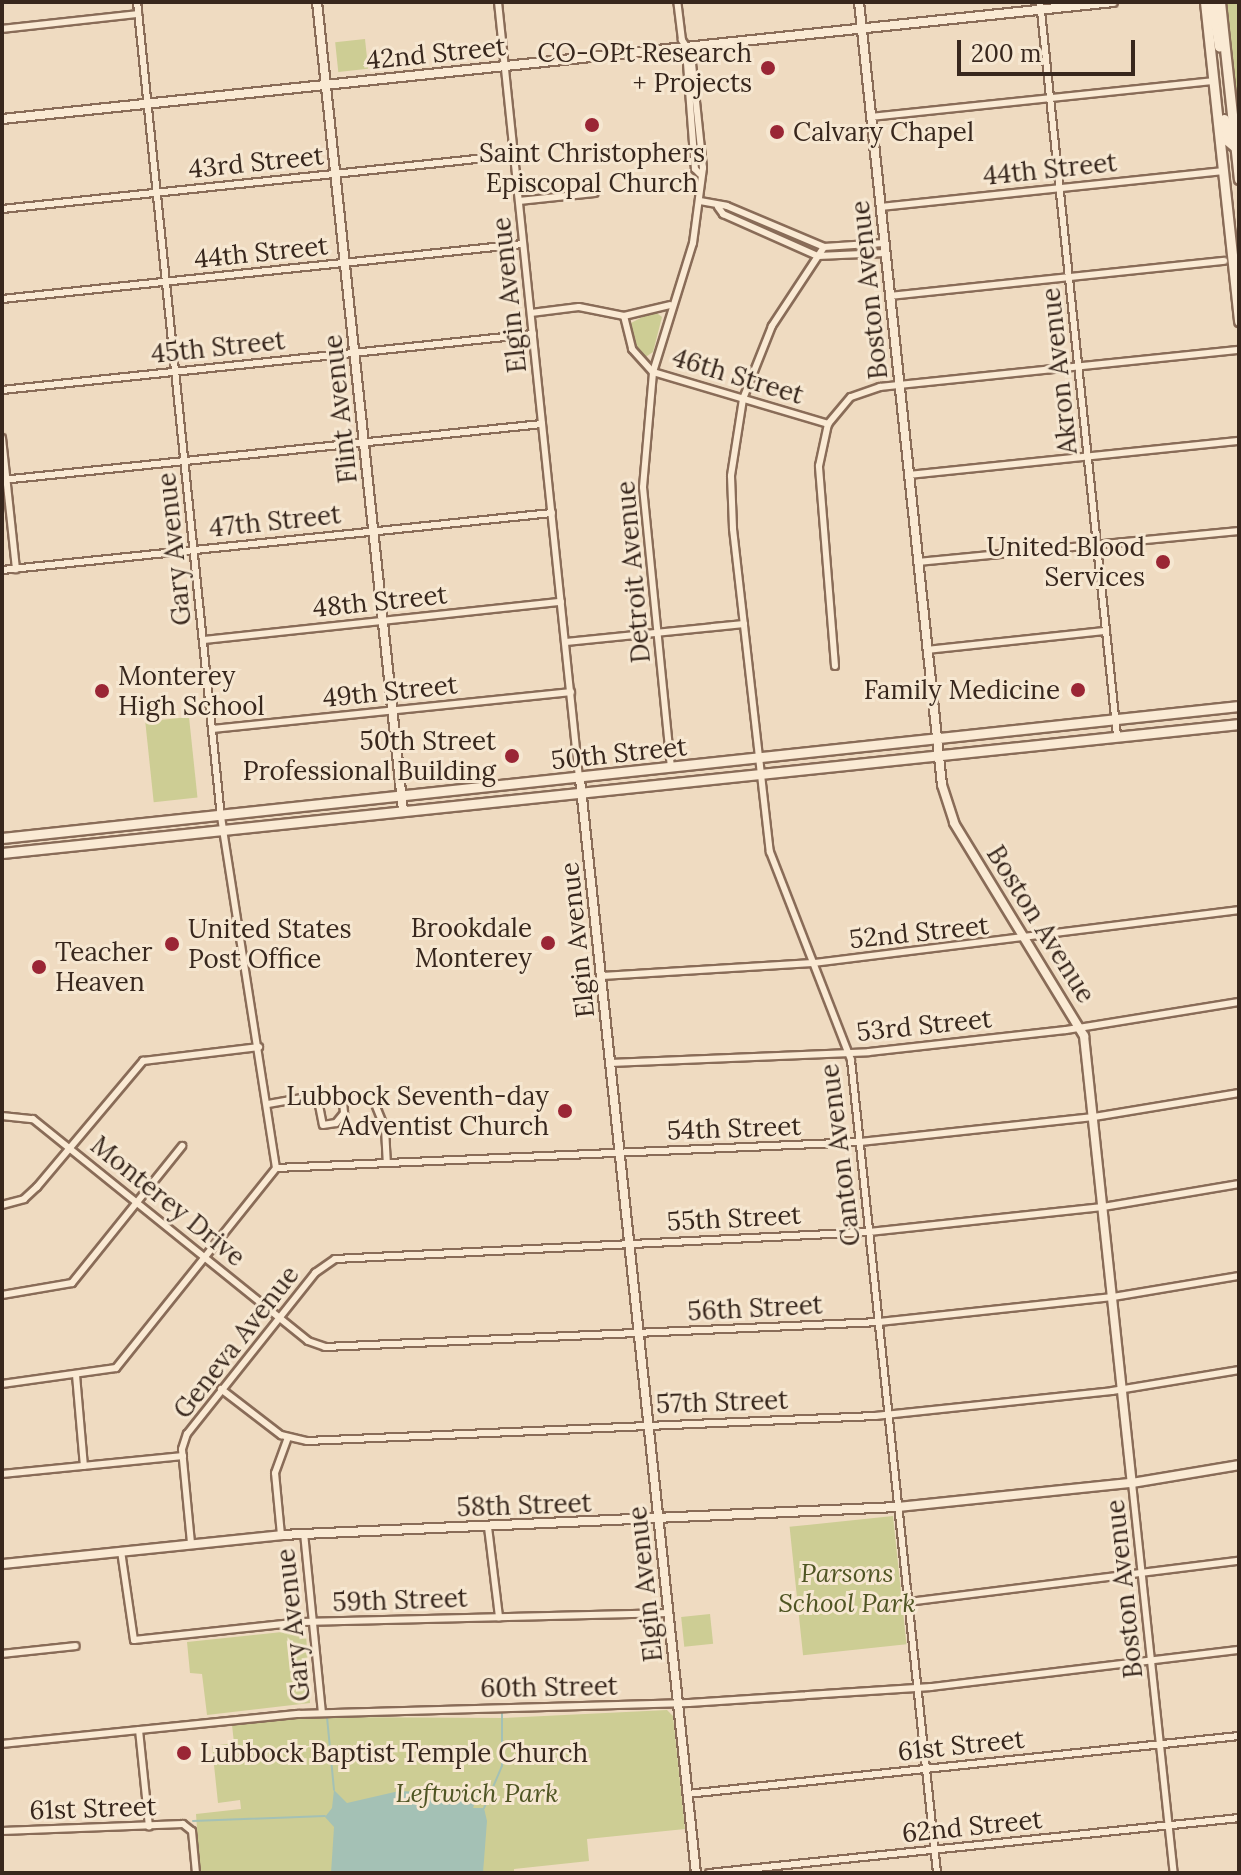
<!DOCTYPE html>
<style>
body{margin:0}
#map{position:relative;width:1241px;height:1875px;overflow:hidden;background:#efdbc1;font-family:Lora,serif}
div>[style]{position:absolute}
.green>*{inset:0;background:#cdcd94;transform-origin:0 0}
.water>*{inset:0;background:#a4c1b5}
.stream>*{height:2px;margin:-1px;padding:0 1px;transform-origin:1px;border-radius:1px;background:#a4c1b5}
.roads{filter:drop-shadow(2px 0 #896c58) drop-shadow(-2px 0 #896c58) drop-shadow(0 2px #896c58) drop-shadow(0 -2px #896c58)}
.minor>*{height:6px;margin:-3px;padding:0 3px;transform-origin:3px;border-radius:3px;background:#faead4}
.tertiary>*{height:8px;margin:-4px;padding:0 4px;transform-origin:4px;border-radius:4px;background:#faead4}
.secondary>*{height:9px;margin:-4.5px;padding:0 4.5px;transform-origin:4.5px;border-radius:4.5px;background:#faead4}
.dots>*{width:22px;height:22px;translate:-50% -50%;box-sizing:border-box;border:4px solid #f6e7d1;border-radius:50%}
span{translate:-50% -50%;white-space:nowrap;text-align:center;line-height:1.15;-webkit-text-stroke:6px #f6e7d1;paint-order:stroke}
.street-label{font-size:26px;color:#38271d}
.poi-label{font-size:26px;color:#38271d}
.right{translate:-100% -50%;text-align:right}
.left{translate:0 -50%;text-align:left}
.park-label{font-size:26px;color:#4f5523;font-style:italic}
.frame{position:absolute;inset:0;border:4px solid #38271d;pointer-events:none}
.scale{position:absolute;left:957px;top:40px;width:178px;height:36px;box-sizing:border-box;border:4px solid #38271d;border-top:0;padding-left:10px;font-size:24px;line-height:28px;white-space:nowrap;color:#38271d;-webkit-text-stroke:6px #f6e7d1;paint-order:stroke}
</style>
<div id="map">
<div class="green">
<div style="clip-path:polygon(1226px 2px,1239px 2px,1239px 120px)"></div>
<div style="left:365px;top:39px;width:30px;height:30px;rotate:84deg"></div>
<div style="clip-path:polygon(654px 311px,662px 317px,653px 352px,644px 358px,636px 347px,631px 323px)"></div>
<div style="left:189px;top:717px;width:81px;height:44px;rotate:84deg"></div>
<div style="left:893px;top:1516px;width:129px;height:104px;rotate:84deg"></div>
<div style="left:710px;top:1614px;width:30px;height:29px;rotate:84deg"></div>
<div style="clip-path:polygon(301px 1630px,306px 1633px,310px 1703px,207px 1715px,202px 1674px,190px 1673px,187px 1642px)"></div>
<div style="clip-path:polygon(667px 1710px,673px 1716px,685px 1829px,587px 1839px,589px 1861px,514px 1869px,514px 1873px,200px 1873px,196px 1814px,241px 1809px,240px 1800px,218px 1803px,212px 1746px,234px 1743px,232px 1725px,310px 1717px,503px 1718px)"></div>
</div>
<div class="water">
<div style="clip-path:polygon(334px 1790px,347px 1803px,399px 1791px,478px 1794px,473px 1808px,484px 1808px,487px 1821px,483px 1873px,331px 1873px,334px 1827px,325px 1817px,332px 1808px)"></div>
</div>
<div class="stream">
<div style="left:327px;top:1717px;width:73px;rotate:84.5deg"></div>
<div style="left:484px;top:1808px;width:46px;rotate:-66.8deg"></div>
<div style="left:502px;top:1766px;width:53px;rotate:-90deg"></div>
<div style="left:193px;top:1821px;width:132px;rotate:-2.2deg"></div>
</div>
<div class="roads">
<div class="minor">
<div style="left:498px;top:2px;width:780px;rotate:84.04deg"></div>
<div style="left:1040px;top:2px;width:738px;rotate:84.01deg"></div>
<div style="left:2px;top:29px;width:137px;rotate:-6.3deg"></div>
<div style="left:686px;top:50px;width:119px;rotate:85.7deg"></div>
<div style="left:695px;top:169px;width:7px;rotate:45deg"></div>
<div style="left:871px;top:117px;width:345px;rotate:-6deg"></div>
<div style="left:519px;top:201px;width:76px;rotate:-6deg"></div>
<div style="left:700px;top:201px;width:27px;rotate:10deg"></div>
<div style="left:727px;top:206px;width:105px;rotate:22.9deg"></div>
<div style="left:824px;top:247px;width:60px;rotate:-3.8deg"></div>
<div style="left:718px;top:207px;width:9px;rotate:54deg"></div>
<div style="left:723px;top:214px;width:104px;rotate:23.9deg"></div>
<div style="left:818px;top:256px;width:67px;rotate:-2.6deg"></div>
<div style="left:881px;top:207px;width:344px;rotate:-6deg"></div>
<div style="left:2px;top:209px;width:515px;rotate:-6.02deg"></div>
<div style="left:824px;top:247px;width:95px;rotate:123.4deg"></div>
<div style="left:772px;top:326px;width:79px;rotate:111.7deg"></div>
<div style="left:743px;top:399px;width:78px;rotate:98.9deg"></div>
<div style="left:731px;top:476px;width:53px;rotate:87.8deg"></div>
<div style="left:733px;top:529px;width:325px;rotate:83.5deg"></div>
<div style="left:770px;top:852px;width:223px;rotate:68.7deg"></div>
<div style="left:851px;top:1060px;width:818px;rotate:83.96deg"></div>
<div style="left:890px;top:296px;width:336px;rotate:-6deg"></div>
<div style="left:2px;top:299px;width:524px;rotate:-6.03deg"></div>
<div style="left:531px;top:313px;width:48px;rotate:-7.1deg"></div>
<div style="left:579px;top:307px;width:46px;rotate:11.3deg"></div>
<div style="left:624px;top:316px;width:47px;rotate:-13.4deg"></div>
<div style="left:624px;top:316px;width:34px;rotate:76deg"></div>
<div style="left:632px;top:349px;width:31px;rotate:48deg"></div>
<div style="left:653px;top:372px;width:183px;rotate:16.5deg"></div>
<div style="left:2px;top:390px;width:534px;rotate:-6.02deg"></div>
<div style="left:2px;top:438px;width:132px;rotate:83.9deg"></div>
<div style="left:909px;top:475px;width:332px;rotate:-5.9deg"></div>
<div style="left:2px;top:480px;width:543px;rotate:-5.92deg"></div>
<div style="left:918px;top:562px;width:322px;rotate:-5.5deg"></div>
<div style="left:2px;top:570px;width:553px;rotate:-5.92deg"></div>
<div style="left:204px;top:640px;width:359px;rotate:-6.1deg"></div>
<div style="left:566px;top:642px;width:179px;rotate:-5.8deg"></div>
<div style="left:927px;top:650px;width:180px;rotate:-6.1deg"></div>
<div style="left:835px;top:666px;width:201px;rotate:-94.6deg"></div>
<div style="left:819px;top:466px;width:43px;rotate:-77.9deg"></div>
<div style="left:828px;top:424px;width:35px;rotate:-50deg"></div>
<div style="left:851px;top:397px;width:31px;rotate:-19deg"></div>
<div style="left:880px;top:387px;width:361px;rotate:-5.9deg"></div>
<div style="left:213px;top:729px;width:360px;rotate:-5.9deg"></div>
<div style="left:671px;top:768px;width:282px;rotate:-95.7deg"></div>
<div style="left:643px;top:487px;width:115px;rotate:-85deg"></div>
<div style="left:653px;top:372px;width:135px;rotate:-72.8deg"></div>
<div style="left:693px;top:243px;width:76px;rotate:-82.4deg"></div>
<div style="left:703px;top:168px;width:115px;rotate:-96deg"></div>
<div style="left:691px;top:54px;width:17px;rotate:-123deg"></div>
<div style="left:682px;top:40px;width:38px;rotate:-97deg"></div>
<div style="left:601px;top:976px;width:213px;rotate:-3.5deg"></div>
<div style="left:814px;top:963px;width:428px;rotate:-7.1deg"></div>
<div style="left:610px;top:1063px;width:259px;rotate:-2.4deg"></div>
<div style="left:869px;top:1052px;width:198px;rotate:-6.4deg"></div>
<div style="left:1066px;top:1030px;width:175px;rotate:-9.2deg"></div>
<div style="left:318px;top:1100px;width:25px;rotate:79deg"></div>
<div style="left:323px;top:1125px;width:13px;rotate:-9deg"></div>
<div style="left:336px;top:1123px;width:13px;rotate:-51deg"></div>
<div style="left:344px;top:1113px;width:12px;rotate:-95deg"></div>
<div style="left:268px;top:1104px;width:36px;rotate:-10deg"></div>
<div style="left:303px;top:1098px;width:70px;rotate:0.8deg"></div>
<div style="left:373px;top:1099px;width:31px;rotate:68deg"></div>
<div style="left:385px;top:1128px;width:34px;rotate:87deg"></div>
<div style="left:2px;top:1116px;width:31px;rotate:6deg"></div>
<div style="left:33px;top:1119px;width:353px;rotate:38.9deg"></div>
<div style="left:308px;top:1341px;width:18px;rotate:19deg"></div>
<div style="left:325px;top:1347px;width:555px;rotate:-2.58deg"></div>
<div style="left:879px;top:1322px;width:235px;rotate:-6.1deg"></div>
<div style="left:1113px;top:1297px;width:128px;rotate:-9.5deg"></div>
<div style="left:276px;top:1168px;width:585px;rotate:-2.55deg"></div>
<div style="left:860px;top:1142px;width:235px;rotate:-6.1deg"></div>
<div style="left:1094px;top:1117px;width:147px;rotate:-9.4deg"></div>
<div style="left:2px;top:1205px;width:23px;rotate:-15deg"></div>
<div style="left:24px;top:1199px;width:18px;rotate:-43deg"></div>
<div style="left:37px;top:1187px;width:165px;rotate:-49.9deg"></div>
<div style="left:143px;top:1061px;width:117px;rotate:-6.9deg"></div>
<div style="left:2px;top:1295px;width:71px;rotate:-9.7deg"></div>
<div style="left:72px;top:1283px;width:176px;rotate:-51.2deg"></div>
<div style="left:76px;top:1375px;width:91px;rotate:85deg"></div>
<div style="left:2px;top:1384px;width:115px;rotate:-8deg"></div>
<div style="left:116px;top:1368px;width:256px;rotate:-51.3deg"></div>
<div style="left:276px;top:1168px;width:355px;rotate:-98.9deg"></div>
<div style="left:221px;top:817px;width:819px;rotate:-95.88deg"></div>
<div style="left:221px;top:1389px;width:76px;rotate:37.5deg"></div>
<div style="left:281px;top:1435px;width:27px;rotate:13deg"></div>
<div style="left:307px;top:1441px;width:569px;rotate:-2.52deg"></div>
<div style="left:875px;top:1416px;width:238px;rotate:-6deg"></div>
<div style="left:1112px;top:1391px;width:129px;rotate:-9.4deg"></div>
<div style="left:2px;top:1474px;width:182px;rotate:-5.7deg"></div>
<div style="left:1132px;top:1483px;width:392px;rotate:83.9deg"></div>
<div style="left:488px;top:1527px;width:91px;rotate:83deg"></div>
<div style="left:304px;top:1533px;width:180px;rotate:84.3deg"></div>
<div style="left:281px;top:1535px;width:62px;rotate:-95.5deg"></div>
<div style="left:275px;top:1473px;width:37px;rotate:-70deg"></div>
<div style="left:191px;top:1543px;width:94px;rotate:-95.5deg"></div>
<div style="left:182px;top:1449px;width:16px;rotate:-72deg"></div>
<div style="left:187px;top:1434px;width:206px;rotate:-51.5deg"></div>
<div style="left:315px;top:1273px;width:24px;rotate:-35deg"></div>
<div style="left:335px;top:1259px;width:535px;rotate:-2.89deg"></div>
<div style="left:869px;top:1232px;width:235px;rotate:-6.1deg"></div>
<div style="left:1103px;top:1207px;width:138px;rotate:-9.6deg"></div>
<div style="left:121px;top:1551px;width:90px;rotate:81.7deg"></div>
<div style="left:134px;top:1640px;width:169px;rotate:-6.1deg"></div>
<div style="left:302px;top:1622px;width:366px;rotate:-1.4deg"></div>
<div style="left:908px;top:1602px;width:334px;rotate:-7.1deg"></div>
<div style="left:2px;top:1654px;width:74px;rotate:-6.2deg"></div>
<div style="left:139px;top:1730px;width:97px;rotate:84.1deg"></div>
<div style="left:2px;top:1744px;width:298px;rotate:-5.8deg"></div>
<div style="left:298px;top:1714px;width:391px;rotate:-1.6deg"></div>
<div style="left:689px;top:1703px;width:243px;rotate:-3.8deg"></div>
<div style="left:931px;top:1687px;width:310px;rotate:-6.9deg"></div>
<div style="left:687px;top:1794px;width:555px;rotate:-6deg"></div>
<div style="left:2px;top:1831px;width:181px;rotate:-2.2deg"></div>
<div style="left:183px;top:1824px;width:11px;rotate:38deg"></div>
<div style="left:192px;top:1831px;width:42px;rotate:84.6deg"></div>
<div style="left:709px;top:1873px;width:533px;rotate:-5.92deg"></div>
</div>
<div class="tertiary">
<div style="left:317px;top:2px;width:814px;rotate:83.93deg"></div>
<div style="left:859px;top:2px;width:787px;rotate:83.95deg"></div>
<div style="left:942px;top:785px;width:40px;rotate:72deg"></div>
<div style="left:954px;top:823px;width:250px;rotate:58.6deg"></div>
<div style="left:1084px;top:1036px;width:450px;rotate:83.9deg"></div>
<div style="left:2px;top:119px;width:1117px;rotate:-6.01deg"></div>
<div style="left:580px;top:779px;width:1100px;rotate:83.95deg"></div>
<div style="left:2px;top:1564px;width:281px;rotate:-5.9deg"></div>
<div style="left:281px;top:1535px;width:618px;rotate:-2.6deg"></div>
<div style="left:898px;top:1507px;width:235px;rotate:-5.9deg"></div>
<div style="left:1132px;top:1483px;width:109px;rotate:-9.5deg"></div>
</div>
<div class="secondary">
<div style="left:1205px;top:2px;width:321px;rotate:83.9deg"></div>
<div style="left:1212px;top:2px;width:45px;rotate:81deg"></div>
<div style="left:1220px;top:2px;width:178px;rotate:83.9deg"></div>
<div style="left:1224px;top:119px;width:22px;rotate:80deg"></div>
<div style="left:1228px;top:141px;width:11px;rotate:41deg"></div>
<div style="left:2px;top:838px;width:1244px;rotate:-6.09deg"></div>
<div style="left:2px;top:853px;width:1244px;rotate:-5.95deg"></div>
</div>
</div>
<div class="dots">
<div style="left:768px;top:68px;background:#9a2635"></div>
<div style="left:592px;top:125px;background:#9a2635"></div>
<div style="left:777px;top:132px;background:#9a2635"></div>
<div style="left:1163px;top:562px;background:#9a2635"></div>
<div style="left:1078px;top:690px;background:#9a2635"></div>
<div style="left:102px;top:691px;background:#9a2635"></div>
<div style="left:512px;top:756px;background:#9a2635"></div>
<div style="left:548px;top:943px;background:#9a2635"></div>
<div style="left:172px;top:944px;background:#9a2635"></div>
<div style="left:39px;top:967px;background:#9a2635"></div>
<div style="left:565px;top:1111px;background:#9a2635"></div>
<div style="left:184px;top:1753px;background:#9a2635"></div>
</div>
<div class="street-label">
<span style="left:436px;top:53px;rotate:-6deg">42nd Street</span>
<span style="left:256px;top:162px;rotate:-6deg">43rd Street</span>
<span style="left:1050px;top:169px;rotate:-6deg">44th Street</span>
<span style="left:261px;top:252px;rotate:-6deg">44th Street</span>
<span style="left:869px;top:290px;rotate:-96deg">Boston Avenue</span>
<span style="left:509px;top:295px;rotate:-96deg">Elgin Avenue</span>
<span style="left:218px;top:347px;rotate:-6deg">45th Street</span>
<span style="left:1059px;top:371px;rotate:-96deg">Akron Avenue</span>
<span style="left:738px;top:376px;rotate:17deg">46th Street</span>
<span style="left:340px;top:409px;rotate:-96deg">Flint Avenue</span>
<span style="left:275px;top:521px;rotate:-6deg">47th Street</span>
<span style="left:174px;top:549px;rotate:-96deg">Gary Avenue</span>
<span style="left:633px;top:572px;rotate:-95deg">Detroit Avenue</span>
<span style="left:380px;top:601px;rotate:-6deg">48th Street</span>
<span style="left:390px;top:691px;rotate:-6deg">49th Street</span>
<span style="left:619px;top:753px;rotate:-6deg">50th Street</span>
<span style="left:1041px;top:924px;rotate:58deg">Boston Avenue</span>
<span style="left:919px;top:932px;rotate:-6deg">52nd Street</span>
<span style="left:577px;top:940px;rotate:-96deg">Elgin Avenue</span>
<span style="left:924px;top:1025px;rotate:-6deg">53rd Street</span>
<span style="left:734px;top:1128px;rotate:-2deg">54th Street</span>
<span style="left:840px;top:1155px;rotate:-97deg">Canton Avenue</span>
<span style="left:168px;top:1201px;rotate:39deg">Monterey Drive</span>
<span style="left:734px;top:1218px;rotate:-3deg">55th Street</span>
<span style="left:755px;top:1308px;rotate:-3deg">56th Street</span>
<span style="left:236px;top:1342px;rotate:-52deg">Geneva Avenue</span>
<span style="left:722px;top:1402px;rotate:-2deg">57th Street</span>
<span style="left:524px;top:1505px;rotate:-2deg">58th Street</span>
<span style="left:645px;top:1584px;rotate:-96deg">Elgin Avenue</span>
<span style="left:1124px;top:1589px;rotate:-96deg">Boston Avenue</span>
<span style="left:400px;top:1600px;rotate:-2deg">59th Street</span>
<span style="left:293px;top:1625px;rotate:-96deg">Gary Avenue</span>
<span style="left:549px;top:1687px;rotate:-1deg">60th Street</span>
<span style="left:961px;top:1745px;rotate:-6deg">61st Street</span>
<span style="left:93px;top:1808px;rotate:-2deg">61st Street</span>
<span style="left:972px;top:1826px;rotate:-6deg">62nd Street</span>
</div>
<div class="poi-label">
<span class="right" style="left:752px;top:68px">CO-OPt Research<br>+ Projects</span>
<span class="left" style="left:793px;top:132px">Calvary Chapel</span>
<span style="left:592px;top:168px">Saint Christophers<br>Episcopal Church</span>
<span class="right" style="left:1145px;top:562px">United Blood<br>Services</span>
<span class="left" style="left:118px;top:691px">Monterey<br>High School</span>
<span class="right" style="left:1060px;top:690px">Family Medicine</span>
<span class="right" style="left:496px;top:756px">50th Street<br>Professional Building</span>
<span class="right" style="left:532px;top:943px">Brookdale<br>Monterey</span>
<span class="left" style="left:188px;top:944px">United States<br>Post Office</span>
<span class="left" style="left:55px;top:967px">Teacher<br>Heaven</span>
<span class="right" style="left:549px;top:1111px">Lubbock Seventh-day<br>Adventist Church</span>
<span class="left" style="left:200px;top:1753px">Lubbock Baptist Temple Church</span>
</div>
<div class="park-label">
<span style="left:847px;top:1588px">Parsons<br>School Park</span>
<span style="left:477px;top:1793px">Leftwich Park</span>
</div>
<div class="frame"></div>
<div class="scale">200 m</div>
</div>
